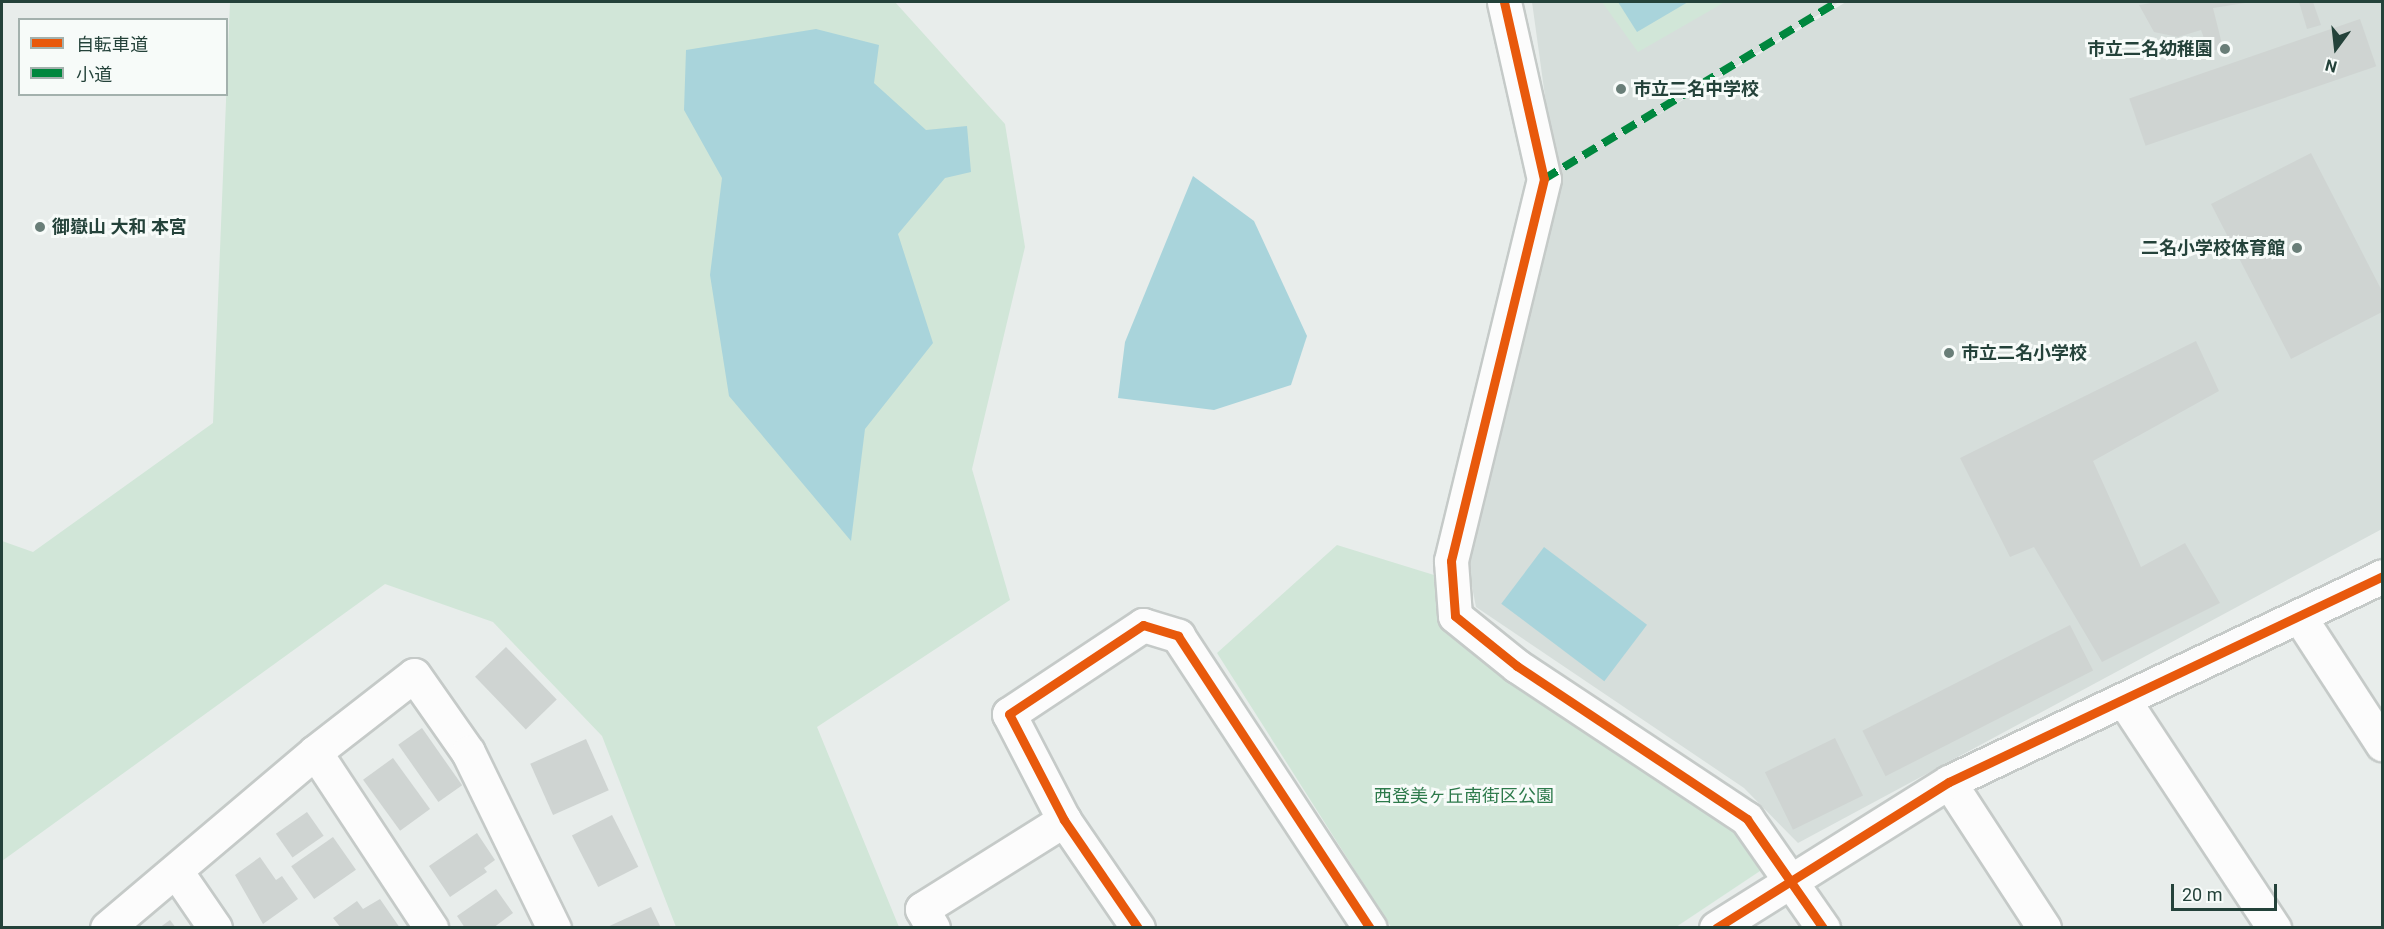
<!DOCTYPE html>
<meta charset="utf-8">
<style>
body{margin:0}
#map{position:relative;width:2384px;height:929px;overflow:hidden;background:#e8edeb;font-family:Roboto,"Noto Sans JP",sans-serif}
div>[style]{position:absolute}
.built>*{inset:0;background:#d6dedb}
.green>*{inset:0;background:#d1e6d8}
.water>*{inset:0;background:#a9d4db;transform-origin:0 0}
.building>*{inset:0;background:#cfd4d2;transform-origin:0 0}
.roads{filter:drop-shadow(2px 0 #c5cac8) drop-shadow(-2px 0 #c5cac8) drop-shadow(0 2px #c5cac8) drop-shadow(0 -2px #c5cac8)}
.street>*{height:33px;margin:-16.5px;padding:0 16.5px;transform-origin:16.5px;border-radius:16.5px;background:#fcfcfc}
.secondary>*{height:33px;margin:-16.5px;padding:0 16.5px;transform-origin:16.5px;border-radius:16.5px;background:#fcfcfc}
.quiet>*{height:8px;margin-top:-4px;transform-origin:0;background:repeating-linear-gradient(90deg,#00873e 0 15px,transparent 0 23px)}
.cycleway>*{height:9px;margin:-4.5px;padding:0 4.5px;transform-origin:4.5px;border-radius:4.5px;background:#e8590c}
.dots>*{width:16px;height:16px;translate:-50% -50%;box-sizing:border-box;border:3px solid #f7fbf9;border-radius:50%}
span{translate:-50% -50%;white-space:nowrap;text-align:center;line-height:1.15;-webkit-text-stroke:6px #f7fbf9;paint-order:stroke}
.poi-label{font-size:18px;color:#24423a;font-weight:700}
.right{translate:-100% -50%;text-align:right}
.left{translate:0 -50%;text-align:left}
.park-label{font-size:18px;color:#2d7a4b}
.frame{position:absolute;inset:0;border:3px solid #24423a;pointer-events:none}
.legend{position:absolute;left:18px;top:18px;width:210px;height:78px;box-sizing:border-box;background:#f7fbf9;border:2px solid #a3b1ad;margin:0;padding:8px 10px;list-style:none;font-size:18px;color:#24423a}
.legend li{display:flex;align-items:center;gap:12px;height:30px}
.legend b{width:30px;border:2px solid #a3b1ad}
.north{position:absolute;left:2306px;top:18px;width:60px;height:60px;-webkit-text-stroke:4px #f7fbf9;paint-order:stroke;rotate:195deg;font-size:16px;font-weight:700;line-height:24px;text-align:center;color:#24423a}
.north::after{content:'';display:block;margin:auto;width:21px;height:27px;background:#24423a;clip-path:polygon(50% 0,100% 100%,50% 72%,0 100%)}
.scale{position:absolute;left:2171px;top:884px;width:106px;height:27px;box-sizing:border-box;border:3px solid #24423a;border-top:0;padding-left:8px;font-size:18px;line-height:21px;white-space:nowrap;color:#24423a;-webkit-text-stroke:4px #f7fbf9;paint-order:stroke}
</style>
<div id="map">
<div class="built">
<div style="clip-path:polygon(1532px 2px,1839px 2px,1633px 130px,1846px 2px,2382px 2px,2382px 529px,1798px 843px,1744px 788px,1476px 607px,1468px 566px,1556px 176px)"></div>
</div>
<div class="green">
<div style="clip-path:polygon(230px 2px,895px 2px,1005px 124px,1025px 247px,972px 469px,1010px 600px,817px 727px,899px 927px,676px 927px,602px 736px,493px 622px,385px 584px,2px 861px,2px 541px,33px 552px,213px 423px)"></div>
<div style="clip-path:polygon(1602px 2px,1725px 2px,1638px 52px)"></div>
<div style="clip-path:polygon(1337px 545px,1434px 575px,1445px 623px,1737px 823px,1769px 865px,1676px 927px,1391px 927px,1217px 653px)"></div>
</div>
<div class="water">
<div style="clip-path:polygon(1618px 2px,1688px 2px,1637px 32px)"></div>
<div style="clip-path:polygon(816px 29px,879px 45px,874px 83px,926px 130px,967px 126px,971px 172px,945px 178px,898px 234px,933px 343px,865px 429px,851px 541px,729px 396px,710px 275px,722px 178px,684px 110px,686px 50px)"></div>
<div style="clip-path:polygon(1193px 176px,1254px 221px,1307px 336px,1291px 385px,1214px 410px,1118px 398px,1125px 342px)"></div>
<div style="left:1544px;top:547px;width:129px;height:71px;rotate:37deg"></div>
</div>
<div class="building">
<div style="clip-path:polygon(2157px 2px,2245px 2px,2245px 3px,2213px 8px,2223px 48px,2209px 52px,2201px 30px,2178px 37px,2154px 32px,2139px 5px)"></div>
<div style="clip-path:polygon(2299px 2px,2313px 2px,2321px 25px,2307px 29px)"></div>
<div style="left:2360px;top:19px;width:50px;height:244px;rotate:71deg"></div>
<div style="clip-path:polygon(2311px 153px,2382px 291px,2382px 312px,2291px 359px,2211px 204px)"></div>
<div style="clip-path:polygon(2196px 341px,2219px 391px,2093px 461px,2141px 567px,2185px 543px,2220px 603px,2102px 662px,2034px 547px,2010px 557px,1960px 458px)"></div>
<div style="left:2070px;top:625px;width:51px;height:233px;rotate:63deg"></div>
<div style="left:506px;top:647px;width:73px;height:43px;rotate:46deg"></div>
<div style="left:422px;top:728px;width:70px;height:29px;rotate:55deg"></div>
<div style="left:1835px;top:738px;width:64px;height:78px;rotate:64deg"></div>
<div style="left:586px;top:739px;width:56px;height:61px;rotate:66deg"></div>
<div style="left:393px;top:758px;width:63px;height:37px;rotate:54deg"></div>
<div style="left:307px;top:812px;width:29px;height:38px;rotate:55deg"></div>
<div style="left:612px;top:815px;width:58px;height:45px;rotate:63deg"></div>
<div style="clip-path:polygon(477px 833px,495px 860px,484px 868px,487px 872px,450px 897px,429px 866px)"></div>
<div style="left:333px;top:837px;width:40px;height:51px;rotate:55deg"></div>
<div style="clip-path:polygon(260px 857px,276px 880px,282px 876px,298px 899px,263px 924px,235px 875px)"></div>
<div style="clip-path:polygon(496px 889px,513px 913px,493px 928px,465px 928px,457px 916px)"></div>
<div style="clip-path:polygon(380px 899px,400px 928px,341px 928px,333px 918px,357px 901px,363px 909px)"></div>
<div style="clip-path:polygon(651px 907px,661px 928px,605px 928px)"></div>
<div style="clip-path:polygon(170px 920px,176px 928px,159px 928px)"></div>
</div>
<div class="roads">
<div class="street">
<div style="left:1504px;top:2px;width:181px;rotate:77.3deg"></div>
<div style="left:1544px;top:179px;width:393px;rotate:103.7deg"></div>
<div style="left:1451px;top:561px;width:55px;rotate:85.8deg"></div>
<div style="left:1455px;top:616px;width:80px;rotate:38.9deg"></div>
<div style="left:1517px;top:666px;width:276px;rotate:33.6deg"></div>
<div style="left:1747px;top:819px;width:133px;rotate:55.1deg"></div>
<div style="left:2299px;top:616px;width:153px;rotate:57deg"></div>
<div style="left:2125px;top:702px;width:271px;rotate:56.6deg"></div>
<div style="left:1009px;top:714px;width:161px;rotate:-33.6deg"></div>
<div style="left:1143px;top:625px;width:37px;rotate:17deg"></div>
<div style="left:1178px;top:636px;width:349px;rotate:56.7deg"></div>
<div style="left:315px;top:752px;width:211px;rotate:56.6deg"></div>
<div style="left:1949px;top:782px;width:174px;rotate:56.9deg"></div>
<div style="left:176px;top:871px;width:69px;rotate:55.6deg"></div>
<div style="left:107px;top:928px;width:272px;rotate:-40.2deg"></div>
<div style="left:315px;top:752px;width:125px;rotate:-37.9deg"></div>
<div style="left:414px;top:675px;width:94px;rotate:55deg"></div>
<div style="left:468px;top:752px;width:196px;rotate:64deg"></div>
<div style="left:933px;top:928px;width:22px;rotate:-120deg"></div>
<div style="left:922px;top:909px;width:168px;rotate:-32.1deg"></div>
<div style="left:1716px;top:928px;width:275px;rotate:-32.1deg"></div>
<div style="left:1949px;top:782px;width:480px;rotate:-25.4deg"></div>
</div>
<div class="secondary">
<div style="left:1009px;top:714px;width:119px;rotate:62.6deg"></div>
<div style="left:1064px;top:820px;width:131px;rotate:55.6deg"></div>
</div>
</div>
<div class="quiet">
<div style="left:1544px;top:179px;width:342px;rotate:-31.1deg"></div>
</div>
<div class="cycleway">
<div style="left:1504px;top:2px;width:181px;rotate:77.3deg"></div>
<div style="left:1544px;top:179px;width:393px;rotate:103.7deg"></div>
<div style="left:1451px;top:561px;width:55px;rotate:85.8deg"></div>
<div style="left:1455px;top:616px;width:80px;rotate:38.9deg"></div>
<div style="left:1517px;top:666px;width:276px;rotate:33.6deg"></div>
<div style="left:1747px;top:819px;width:133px;rotate:55.1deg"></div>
<div style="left:1138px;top:928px;width:131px;rotate:-124.4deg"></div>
<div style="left:1064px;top:820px;width:119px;rotate:-117.4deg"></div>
<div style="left:1009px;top:714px;width:161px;rotate:-33.6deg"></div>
<div style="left:1143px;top:625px;width:37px;rotate:17deg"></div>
<div style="left:1178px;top:636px;width:349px;rotate:56.7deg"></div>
<div style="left:1716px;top:928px;width:275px;rotate:-32.1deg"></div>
<div style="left:1949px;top:782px;width:480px;rotate:-25.4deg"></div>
</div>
<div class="dots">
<div style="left:2225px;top:49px;background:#697e78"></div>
<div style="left:1621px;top:89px;background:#697e78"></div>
<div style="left:40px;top:227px;background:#697e78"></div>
<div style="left:2297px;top:248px;background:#697e78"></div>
<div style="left:1949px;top:353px;background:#697e78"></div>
</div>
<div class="poi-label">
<span class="right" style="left:2213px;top:49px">市立二名幼稚園</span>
<span class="left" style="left:1633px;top:89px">市立二名中学校</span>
<span class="left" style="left:52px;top:227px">御嶽山 大和 本宮</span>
<span class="right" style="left:2285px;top:248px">二名小学校体育館</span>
<span class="left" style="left:1961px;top:353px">市立二名小学校</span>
</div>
<div class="park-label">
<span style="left:1464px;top:796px">西登美ヶ丘南街区公園</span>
</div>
<div class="frame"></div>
<ul class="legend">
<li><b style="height:8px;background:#e8590c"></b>自転車道</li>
<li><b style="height:8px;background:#00873e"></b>小道</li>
</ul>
<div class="north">N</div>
<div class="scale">20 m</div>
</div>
